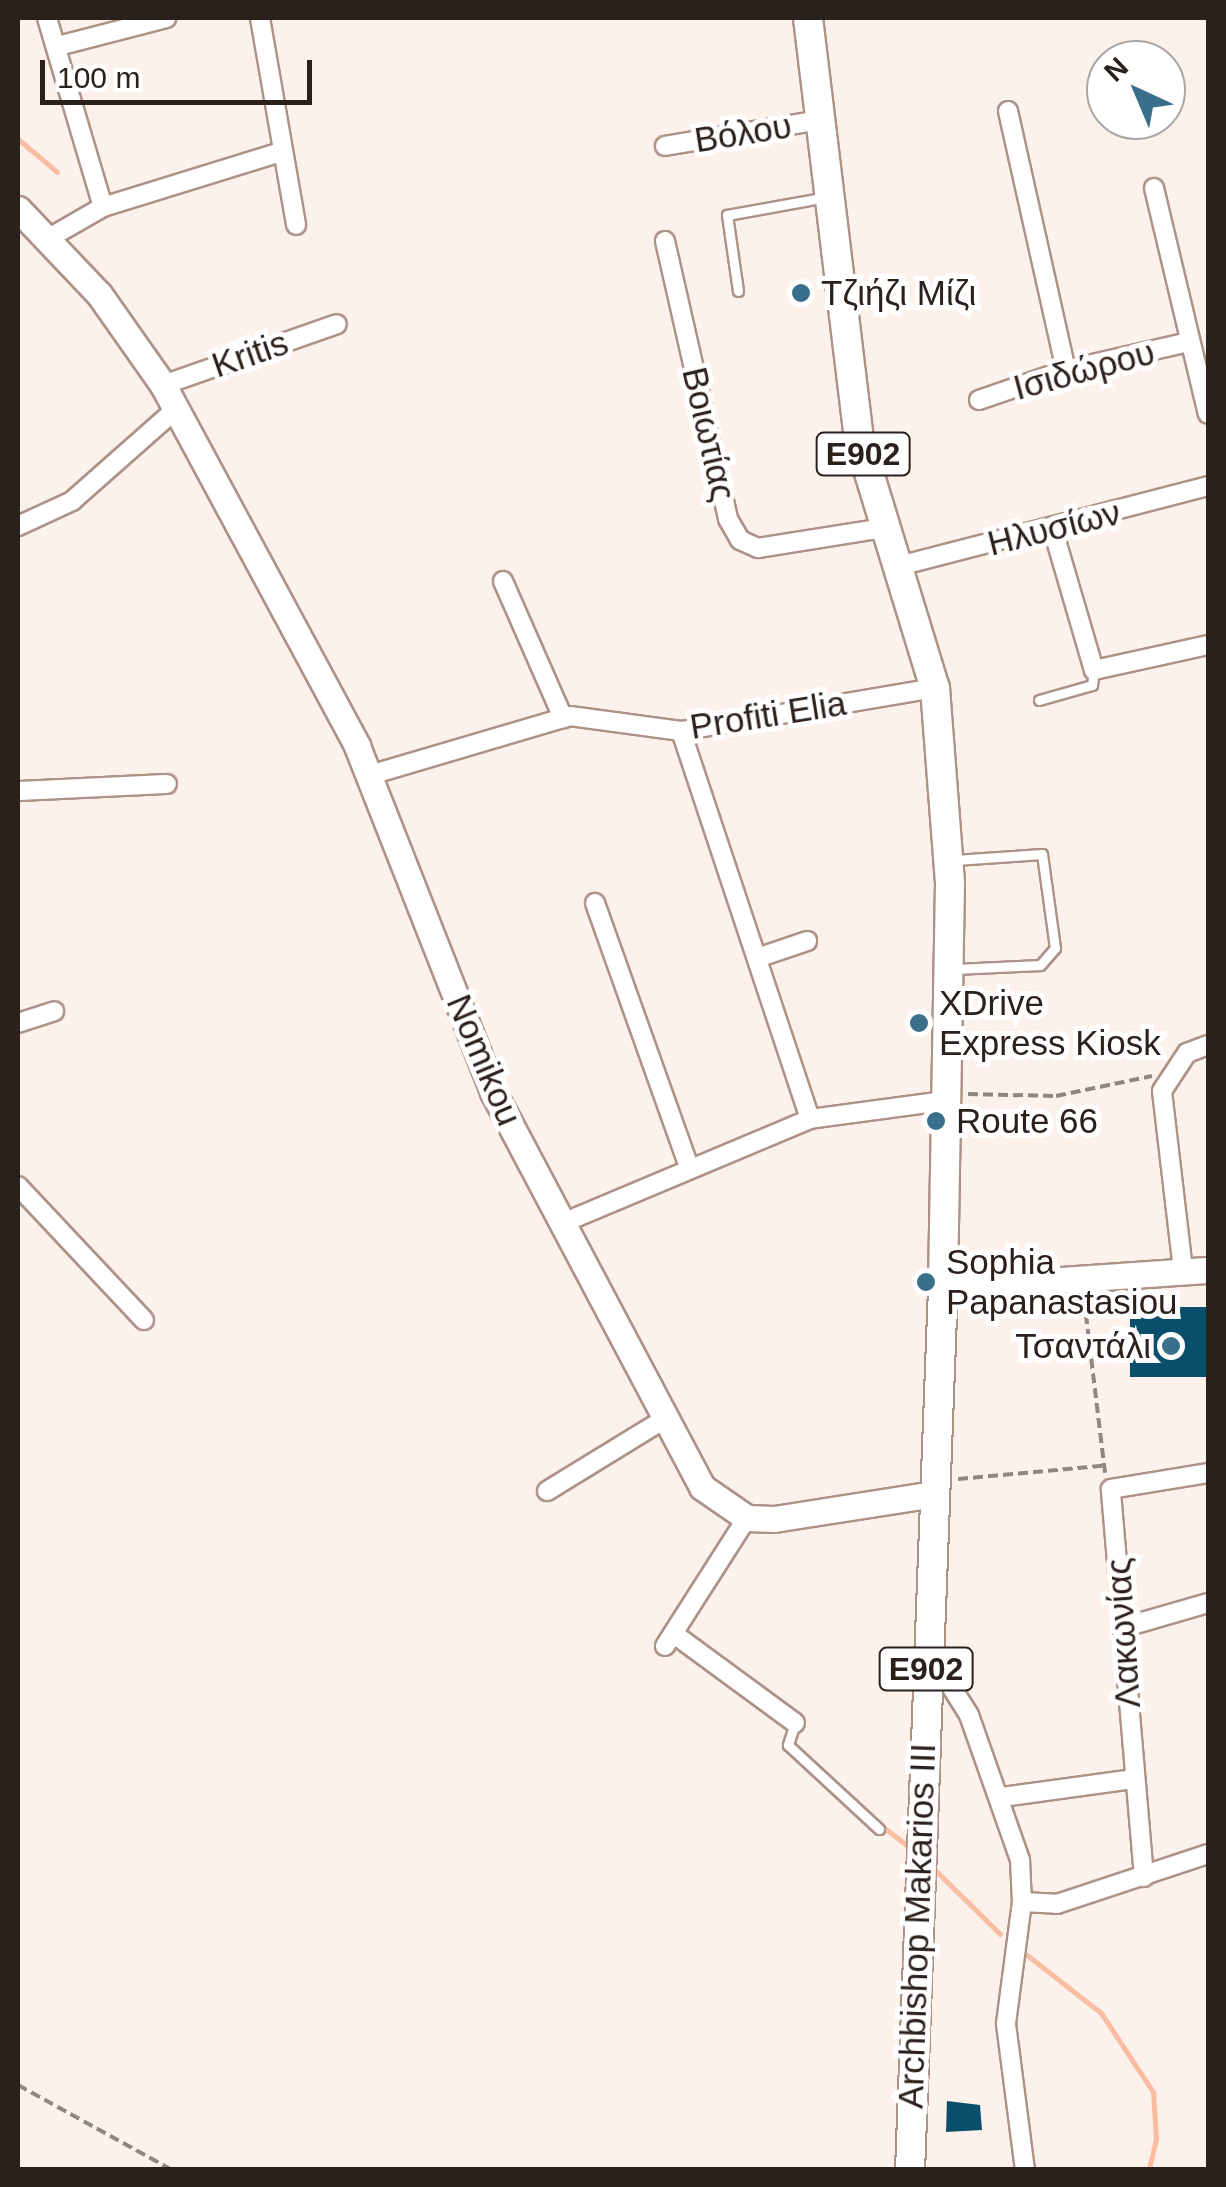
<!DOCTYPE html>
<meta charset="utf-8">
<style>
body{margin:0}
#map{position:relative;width:1226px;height:2187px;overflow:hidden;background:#fdf1ec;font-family:Helvetica,sans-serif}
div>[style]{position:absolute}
.stream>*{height:5px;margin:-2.5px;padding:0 2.5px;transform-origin:2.5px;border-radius:2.5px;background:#f9bda2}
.building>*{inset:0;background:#094e6b;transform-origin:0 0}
.path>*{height:4px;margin-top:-2px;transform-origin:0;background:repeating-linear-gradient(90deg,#918681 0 10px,transparent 0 15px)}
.roads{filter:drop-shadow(2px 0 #ad9287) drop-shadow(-2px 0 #ad9287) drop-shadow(0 2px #ad9287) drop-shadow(0 -2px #ad9287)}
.lane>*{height:9px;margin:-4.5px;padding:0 4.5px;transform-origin:4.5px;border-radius:4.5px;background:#fff}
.street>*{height:18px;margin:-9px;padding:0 9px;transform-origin:9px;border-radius:9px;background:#fff}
.secondary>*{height:25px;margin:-12.5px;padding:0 12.5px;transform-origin:12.5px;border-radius:12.5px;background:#fff}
.primary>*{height:28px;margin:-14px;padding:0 14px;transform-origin:14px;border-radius:14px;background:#fff}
.dots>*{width:28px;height:28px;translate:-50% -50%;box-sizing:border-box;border:5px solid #fff;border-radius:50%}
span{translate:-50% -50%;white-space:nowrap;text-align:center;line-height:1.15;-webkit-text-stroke:10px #fff;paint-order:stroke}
.shield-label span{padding:2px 8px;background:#fff;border:2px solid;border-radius:8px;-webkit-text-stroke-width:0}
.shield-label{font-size:32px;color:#2b211c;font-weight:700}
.street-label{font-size:35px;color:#2b211c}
.poi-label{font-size:35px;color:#2b211c}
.left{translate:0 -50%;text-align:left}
.right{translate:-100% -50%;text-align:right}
.frame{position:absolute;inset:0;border:20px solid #2b211c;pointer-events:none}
.north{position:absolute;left:1086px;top:40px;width:100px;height:100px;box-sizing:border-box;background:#fff;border:2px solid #aaa6a4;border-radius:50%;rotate:316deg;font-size:28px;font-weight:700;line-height:40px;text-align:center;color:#2b211c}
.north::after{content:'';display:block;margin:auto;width:35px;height:45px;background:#396f8a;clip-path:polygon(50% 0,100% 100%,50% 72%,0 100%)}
.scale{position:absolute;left:40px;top:60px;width:272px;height:45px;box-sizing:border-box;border:5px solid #2b211c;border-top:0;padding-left:12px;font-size:30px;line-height:35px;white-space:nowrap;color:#2b211c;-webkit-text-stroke:8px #fff;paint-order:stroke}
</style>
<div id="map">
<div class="stream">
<div style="left:18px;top:139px;width:51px;rotate:40.2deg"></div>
<div style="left:882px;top:1826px;width:37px;rotate:38deg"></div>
<div style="left:931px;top:1866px;width:97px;rotate:44.6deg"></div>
<div style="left:1027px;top:1955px;width:94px;rotate:38.1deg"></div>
<div style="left:1101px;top:2013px;width:95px;rotate:56.6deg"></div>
<div style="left:1153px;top:2092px;width:47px;rotate:86.3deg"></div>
<div style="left:1156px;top:2139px;width:32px;rotate:103deg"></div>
</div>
<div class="building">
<div style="left:1208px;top:1307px;width:70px;height:78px;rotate:90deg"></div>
<div style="clip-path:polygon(947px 2101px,980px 2105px,982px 2130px,946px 2132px)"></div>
</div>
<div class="path">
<div style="left:968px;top:1094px;width:88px;rotate:1.3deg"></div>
<div style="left:1056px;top:1096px;width:98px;rotate:-11.8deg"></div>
<div style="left:1084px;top:1299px;width:175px;rotate:83.1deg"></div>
<div style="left:958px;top:1479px;width:145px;rotate:-5.2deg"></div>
<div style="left:18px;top:2085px;width:176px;rotate:28.9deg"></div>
</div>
<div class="roads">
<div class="lane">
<div style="left:738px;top:291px;width:77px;rotate:-98.2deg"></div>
<div style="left:727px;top:215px;width:102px;rotate:-10.2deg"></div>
<div style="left:1039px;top:700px;width:55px;rotate:-15.8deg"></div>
<div style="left:1092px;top:685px;width:15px;rotate:-82deg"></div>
<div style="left:955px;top:860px;width:87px;rotate:-3.9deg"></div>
<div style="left:1042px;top:854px;width:95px;rotate:82.1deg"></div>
<div style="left:1055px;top:948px;width:23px;rotate:131deg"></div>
<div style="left:1040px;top:965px;width:85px;rotate:177.3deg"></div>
<div style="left:795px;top:1723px;width:23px;rotate:108deg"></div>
<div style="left:788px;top:1745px;width:124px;rotate:42.7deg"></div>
</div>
<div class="street">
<div style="left:47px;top:18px;width:197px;rotate:73.5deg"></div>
<div style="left:260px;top:18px;width:210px;rotate:80.1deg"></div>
<div style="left:58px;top:46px;width:112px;rotate:-14.5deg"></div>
<div style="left:1008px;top:111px;width:265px;rotate:77.4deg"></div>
<div style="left:665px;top:146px;width:158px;rotate:-9.5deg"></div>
<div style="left:1154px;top:188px;width:232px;rotate:76.6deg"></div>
<div style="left:49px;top:238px;width:62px;rotate:-29.9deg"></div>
<div style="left:103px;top:207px;width:186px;rotate:-17.2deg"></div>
<div style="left:665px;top:241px;width:285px;rotate:77.2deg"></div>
<div style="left:728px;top:519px;width:24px;rotate:60deg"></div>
<div style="left:740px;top:540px;width:20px;rotate:24deg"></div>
<div style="left:758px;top:548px;width:128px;rotate:-9deg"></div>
<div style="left:163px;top:385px;width:184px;rotate:-19.3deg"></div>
<div style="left:979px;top:400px;width:92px;rotate:-19deg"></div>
<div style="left:1066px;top:370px;width:126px;rotate:-12.8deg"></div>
<div style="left:18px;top:526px;width:60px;rotate:-24.8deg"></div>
<div style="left:72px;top:501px;width:139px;rotate:-41.5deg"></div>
<div style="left:1053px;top:530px;width:146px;rotate:73.7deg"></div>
<div style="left:1094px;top:670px;width:117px;rotate:-12.4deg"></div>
<div style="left:899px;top:566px;width:319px;rotate:-14.5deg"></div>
<div style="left:503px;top:581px;width:150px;rotate:66.3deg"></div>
<div style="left:681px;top:731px;width:409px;rotate:71.6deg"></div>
<div style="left:370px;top:775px;width:209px;rotate:-16.4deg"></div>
<div style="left:570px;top:716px;width:112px;rotate:7.7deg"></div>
<div style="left:681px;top:731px;width:258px;rotate:-9.6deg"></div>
<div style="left:18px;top:791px;width:149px;rotate:-2.7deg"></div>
<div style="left:595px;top:903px;width:280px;rotate:70.4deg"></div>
<div style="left:757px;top:958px;width:53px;rotate:-18.8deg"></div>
<div style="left:18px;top:1023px;width:38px;rotate:-18deg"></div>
<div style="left:18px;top:1186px;width:184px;rotate:46.8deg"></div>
<div style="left:565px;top:1222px;width:266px;rotate:-22.8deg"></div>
<div style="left:810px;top:1119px;width:134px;rotate:-7.7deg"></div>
<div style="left:1183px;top:1270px;width:180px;rotate:-96.7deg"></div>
<div style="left:1162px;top:1091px;width:45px;rotate:-56.7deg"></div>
<div style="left:1187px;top:1053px;width:22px;rotate:-21deg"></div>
<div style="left:547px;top:1491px;width:140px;rotate:-31.5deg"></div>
<div style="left:1125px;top:1627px;width:86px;rotate:-16.1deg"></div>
<div style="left:674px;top:1634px;width:150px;rotate:36.3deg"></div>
<div style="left:665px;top:1646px;width:152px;rotate:-57.4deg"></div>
<div style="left:930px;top:1653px;width:73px;rotate:57.8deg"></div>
<div style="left:969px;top:1715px;width:154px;rotate:70.6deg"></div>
<div style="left:1020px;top:1860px;width:42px;rotate:87.3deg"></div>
<div style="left:1022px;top:1902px;width:123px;rotate:97.5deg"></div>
<div style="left:1006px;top:2024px;width:147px;rotate:82.6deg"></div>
<div style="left:1002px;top:1797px;width:132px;rotate:-7.8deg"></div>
<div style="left:1144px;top:1877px;width:389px;rotate:-94.9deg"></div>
<div style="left:1111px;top:1489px;width:98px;rotate:-9.4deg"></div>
<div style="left:1022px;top:1902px;width:35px;rotate:3deg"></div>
<div style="left:1057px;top:1904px;width:159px;rotate:-18.3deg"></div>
</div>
<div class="secondary">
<div style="left:18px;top:209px;width:117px;rotate:46.4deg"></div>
<div style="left:99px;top:294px;width:111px;rotate:54.9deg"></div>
<div style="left:163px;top:385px;width:410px;rotate:61.7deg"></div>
<div style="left:357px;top:746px;width:372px;rotate:68.5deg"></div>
<div style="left:493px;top:1092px;width:447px;rotate:62.1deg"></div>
<div style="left:702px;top:1487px;width:55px;rotate:34.6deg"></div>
<div style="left:747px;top:1518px;width:27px;rotate:2deg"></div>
<div style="left:774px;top:1519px;width:161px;rotate:-8.9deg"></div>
<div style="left:943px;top:1288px;width:266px;rotate:-3.9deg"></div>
</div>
<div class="primary">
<div style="left:808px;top:18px;width:425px;rotate:83.1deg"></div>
<div style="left:859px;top:440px;width:259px;rotate:73deg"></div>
<div style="left:935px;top:688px;width:196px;rotate:85.6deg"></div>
<div style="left:950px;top:883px;width:405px;rotate:91deg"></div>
<div style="left:943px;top:1288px;width:883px;rotate:92.14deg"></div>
</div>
</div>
<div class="dots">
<div style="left:801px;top:293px;background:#396f8a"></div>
<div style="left:919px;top:1023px;background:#396f8a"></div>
<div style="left:936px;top:1121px;background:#396f8a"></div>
<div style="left:926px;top:1282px;background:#396f8a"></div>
<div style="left:1171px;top:1346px;background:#396f8a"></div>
</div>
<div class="shield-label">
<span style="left:863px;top:454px">E902</span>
<span style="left:926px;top:1669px">E902</span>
</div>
<div class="street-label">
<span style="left:743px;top:133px;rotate:-9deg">Βόλου</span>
<span style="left:250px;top:354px;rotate:-19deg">Kritis</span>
<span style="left:1084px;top:370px;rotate:-15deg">Ισιδώρου</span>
<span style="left:709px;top:434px;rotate:77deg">Βοιωτίας</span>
<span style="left:1054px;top:528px;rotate:-14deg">Ηλυσίων</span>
<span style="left:768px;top:715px;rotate:-9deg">Profiti Elia</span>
<span style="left:484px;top:1060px;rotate:67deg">Nomikou</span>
<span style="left:1123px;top:1633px;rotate:-94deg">Λακωνίας</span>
<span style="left:917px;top:1926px;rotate:-88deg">Archbishop Makarios III</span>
</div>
<div class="poi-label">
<span class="left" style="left:821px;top:293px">Τζιήζι Μίζι</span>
<span class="left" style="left:939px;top:1023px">XDrive<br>Express Kiosk</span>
<span class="left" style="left:956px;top:1121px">Route 66</span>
<span class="left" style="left:946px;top:1282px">Sophia<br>Papanastasiou</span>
<span class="right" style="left:1151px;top:1346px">Τσαντάλι</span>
</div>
<div class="frame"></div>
<div class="north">N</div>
<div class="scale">100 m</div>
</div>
